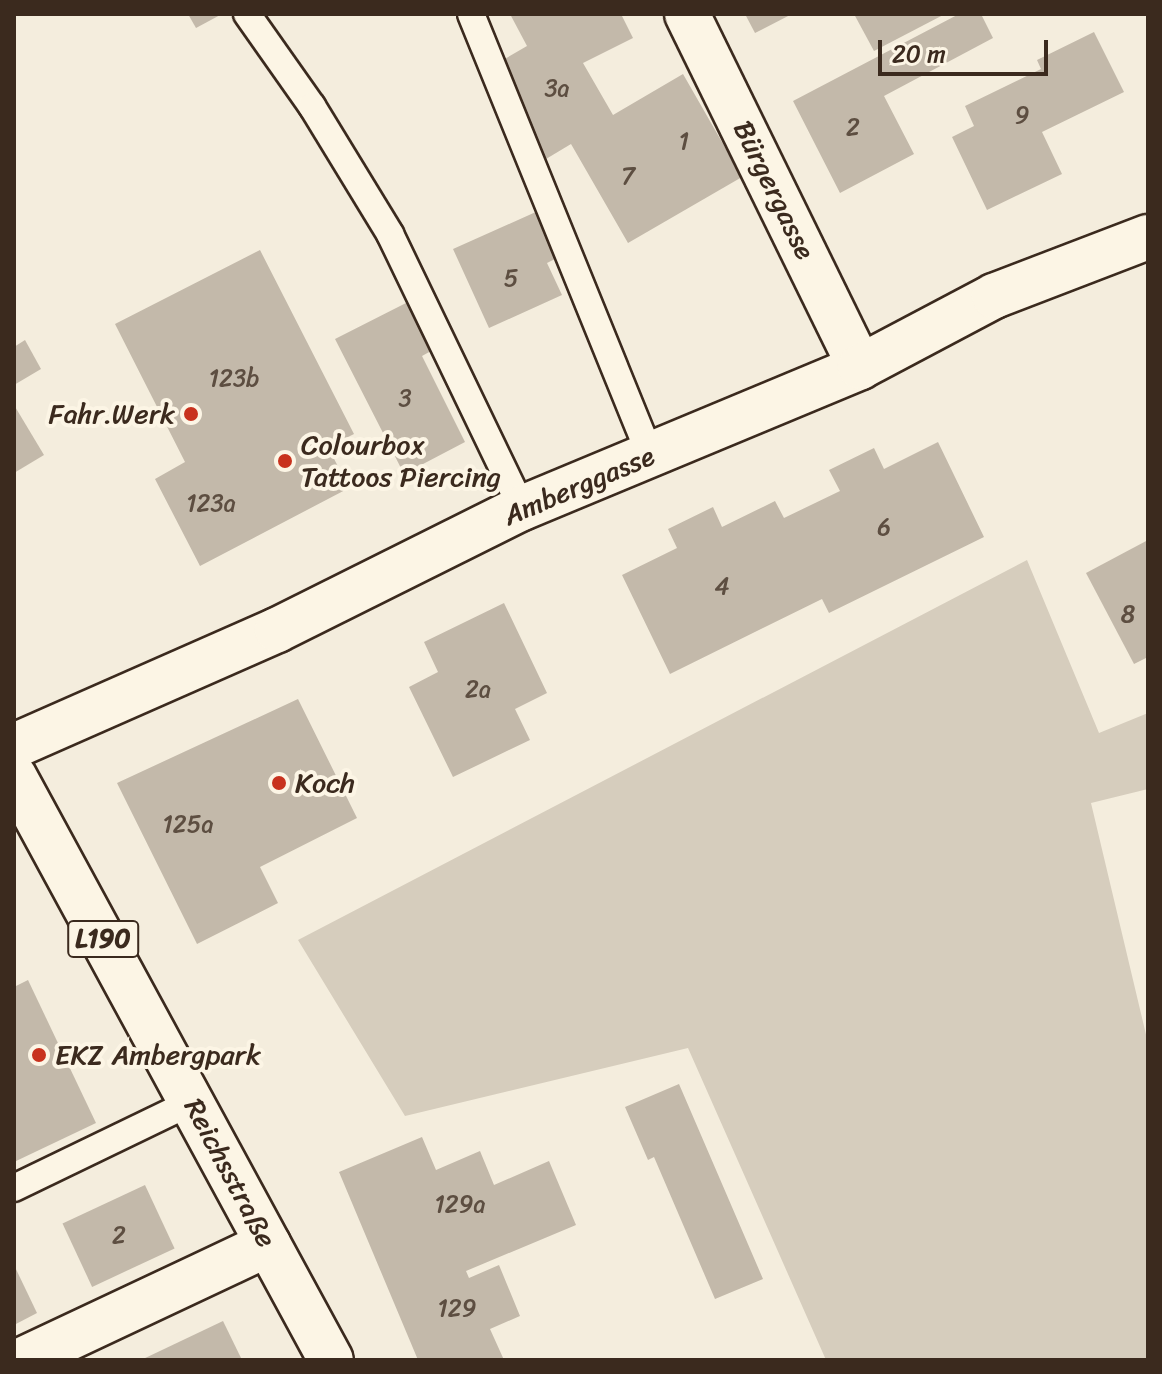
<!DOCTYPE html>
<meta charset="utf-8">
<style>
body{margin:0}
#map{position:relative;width:1162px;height:1374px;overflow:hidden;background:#f4eddd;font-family:Sriracha,sans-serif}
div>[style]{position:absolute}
.green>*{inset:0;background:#d6cdbd}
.building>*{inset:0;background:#c3b9aa;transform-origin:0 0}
.roads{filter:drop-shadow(2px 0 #3b2a1e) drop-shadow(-2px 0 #3b2a1e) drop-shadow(0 2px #3b2a1e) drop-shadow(0 -2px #3b2a1e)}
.service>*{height:26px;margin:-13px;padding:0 13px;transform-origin:13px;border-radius:13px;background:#fcf5e5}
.minor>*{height:44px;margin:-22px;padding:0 22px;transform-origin:22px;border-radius:22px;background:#fcf5e5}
.primary>*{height:44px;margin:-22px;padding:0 22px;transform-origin:22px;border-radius:22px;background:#fcf5e5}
.dots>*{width:22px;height:22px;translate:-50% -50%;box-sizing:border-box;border:4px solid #fcf5e5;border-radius:50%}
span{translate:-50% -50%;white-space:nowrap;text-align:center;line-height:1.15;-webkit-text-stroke:8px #fcf5e5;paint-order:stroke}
.number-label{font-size:24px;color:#5d4e41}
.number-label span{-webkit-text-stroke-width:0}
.shield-label span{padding:2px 6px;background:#fcf5e5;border:2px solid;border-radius:6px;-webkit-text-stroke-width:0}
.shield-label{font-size:26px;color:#3b2a1e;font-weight:700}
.street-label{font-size:28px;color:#3b2a1e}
.poi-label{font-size:28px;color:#3b2a1e}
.right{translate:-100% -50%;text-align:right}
.left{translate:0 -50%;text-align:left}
.frame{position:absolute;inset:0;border:16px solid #3b2a1e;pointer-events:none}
.scale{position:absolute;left:878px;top:40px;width:170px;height:36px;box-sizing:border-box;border:4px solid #3b2a1e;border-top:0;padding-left:10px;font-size:24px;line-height:28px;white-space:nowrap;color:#3b2a1e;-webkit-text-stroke:6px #fcf5e5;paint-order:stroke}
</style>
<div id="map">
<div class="green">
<div style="clip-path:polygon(1027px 560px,1099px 733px,1148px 713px,1148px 789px,1091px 803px,1148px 1043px,1148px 1360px,826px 1360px,688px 1048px,405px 1116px,298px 940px)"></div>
</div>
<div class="building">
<div style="clip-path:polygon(188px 14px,222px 14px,196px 28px)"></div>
<div style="clip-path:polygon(510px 14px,621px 14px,633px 38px,583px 63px,613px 115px,683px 74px,742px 177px,628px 243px,571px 144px,546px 159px,503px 60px,527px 46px)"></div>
<div style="clip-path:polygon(745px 14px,792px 14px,755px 33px)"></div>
<div style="clip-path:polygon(854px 14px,945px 14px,874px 51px)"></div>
<div style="clip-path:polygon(959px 14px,981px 14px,993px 38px,884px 96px,914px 154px,840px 193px,793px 101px)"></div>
<div style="clip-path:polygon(1094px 32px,1124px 92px,1042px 132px,1062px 174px,987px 210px,952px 137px,974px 126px,965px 106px,1041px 69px,1037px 60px)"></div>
<div style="clip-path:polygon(538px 211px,559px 257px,547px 263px,562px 295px,489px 328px,453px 249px)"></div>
<div style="clip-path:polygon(260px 250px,354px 434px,328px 447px,349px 488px,200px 566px,155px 479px,185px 462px,115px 324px)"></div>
<div style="clip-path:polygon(406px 303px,431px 351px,422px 356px,465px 442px,404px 474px,335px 339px)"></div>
<div style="clip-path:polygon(25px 340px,41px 369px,14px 385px,14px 347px)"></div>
<div style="clip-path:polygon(14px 405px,44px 455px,14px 473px)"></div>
<div style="clip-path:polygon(938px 442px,984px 537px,829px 613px,822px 599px,670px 674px,622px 575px,677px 548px,668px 529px,713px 507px,722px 527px,775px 501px,784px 518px,840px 491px,829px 470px,874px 448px,884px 469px)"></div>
<div style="clip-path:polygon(1148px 540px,1148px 657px,1134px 664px,1086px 573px)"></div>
<div style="clip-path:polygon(504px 603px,547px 693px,515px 709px,530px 740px,453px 777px,409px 687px,438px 672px,424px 642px)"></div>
<div style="clip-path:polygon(298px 699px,357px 818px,260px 867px,278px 903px,197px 944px,117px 783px)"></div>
<div style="clip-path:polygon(28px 980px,96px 1123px,14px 1162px,14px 987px)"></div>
<div style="clip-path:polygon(679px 1084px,763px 1279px,715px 1299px,654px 1157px,648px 1160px,625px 1107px)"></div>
<div style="clip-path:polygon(422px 1137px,436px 1170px,480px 1151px,494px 1185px,549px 1161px,576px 1225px,466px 1271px,469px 1278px,499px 1265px,520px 1316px,490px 1329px,504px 1360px,418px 1360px,339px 1172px)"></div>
<div style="left:145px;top:1185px;width:70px;height:91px;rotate:65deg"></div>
<div style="clip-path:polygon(14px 1265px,37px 1313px,14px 1325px)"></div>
<div style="clip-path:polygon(223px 1321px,242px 1360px,141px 1360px)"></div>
</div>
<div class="roads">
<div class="service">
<div style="left:247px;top:14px;width:113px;rotate:54.8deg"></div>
<div style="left:312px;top:106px;width:150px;rotate:58.6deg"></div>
<div style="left:390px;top:234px;width:304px;rotate:64.3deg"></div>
<div style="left:471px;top:14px;width:475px;rotate:67.9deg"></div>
<div style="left:14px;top:1188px;width:198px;rotate:-25.8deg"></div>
</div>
<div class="minor">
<div style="left:687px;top:14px;width:393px;rotate:63.9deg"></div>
<div style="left:14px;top:746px;width:287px;rotate:-23.8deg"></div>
<div style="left:277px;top:630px;width:274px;rotate:-26.5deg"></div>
<div style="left:522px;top:508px;width:366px;rotate:-22.6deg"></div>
<div style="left:860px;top:367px;width:152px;rotate:-27.9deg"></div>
<div style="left:994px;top:296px;width:165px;rotate:-21deg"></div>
<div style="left:22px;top:1360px;width:272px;rotate:-25.2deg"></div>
</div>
<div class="primary">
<div style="left:14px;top:776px;width:664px;rotate:61.51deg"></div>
</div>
</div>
<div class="dots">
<div style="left:191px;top:414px;background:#c8321e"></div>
<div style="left:285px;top:461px;background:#c8321e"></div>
<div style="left:279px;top:783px;background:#c8321e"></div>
<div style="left:39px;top:1055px;background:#c8321e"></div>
</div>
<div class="number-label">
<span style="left:557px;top:89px">3a</span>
<span style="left:1022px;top:116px">9</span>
<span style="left:853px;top:128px">2</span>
<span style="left:684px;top:142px">1</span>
<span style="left:628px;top:177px">7</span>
<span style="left:511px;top:279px">5</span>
<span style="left:234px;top:379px">123b</span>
<span style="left:405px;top:399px">3</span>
<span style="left:211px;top:504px">123a</span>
<span style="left:884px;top:528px">6</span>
<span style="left:722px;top:587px">4</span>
<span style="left:1128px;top:615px">8</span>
<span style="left:478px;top:690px">2a</span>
<span style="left:188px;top:825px">125a</span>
<span style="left:460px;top:1205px">129a</span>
<span style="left:119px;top:1236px">2</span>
<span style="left:457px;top:1309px">129</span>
</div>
<div class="shield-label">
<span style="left:103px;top:939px">L190</span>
</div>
<div class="street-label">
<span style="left:774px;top:190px;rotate:64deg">Bürgergasse</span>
<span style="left:579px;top:486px;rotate:-23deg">Amberggasse</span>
<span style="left:230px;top:1173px;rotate:62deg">Reichsstraße</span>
</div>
<div class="poi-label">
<span class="right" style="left:175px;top:414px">Fahr.Werk</span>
<span class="left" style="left:301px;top:461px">Colourbox<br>Tattoos Piercing</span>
<span class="left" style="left:295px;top:783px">Koch</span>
<span class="left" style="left:55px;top:1055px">EKZ Ambergpark</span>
</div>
<div class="frame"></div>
<div class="scale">20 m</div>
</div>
